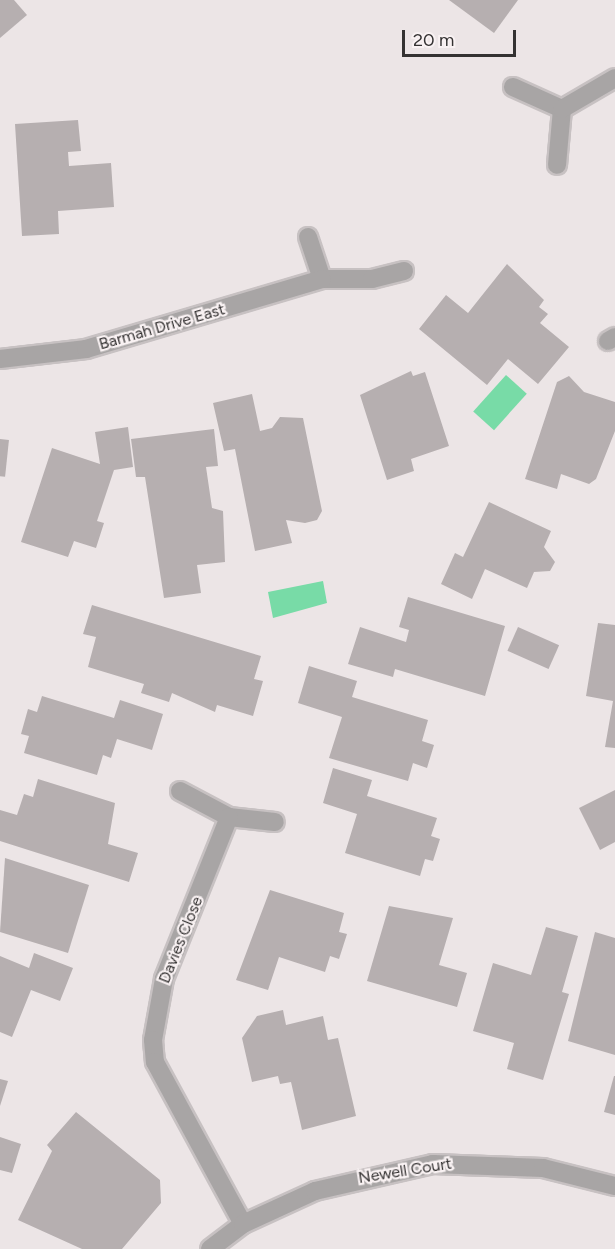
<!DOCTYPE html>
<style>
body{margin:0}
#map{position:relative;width:615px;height:1249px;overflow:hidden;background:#ece5e6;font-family:Figtree,sans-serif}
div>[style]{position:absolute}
.water>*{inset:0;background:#78dba7;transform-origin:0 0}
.building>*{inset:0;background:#b6afb0;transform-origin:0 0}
.roads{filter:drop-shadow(2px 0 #c7c1c2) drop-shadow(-2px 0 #c7c1c2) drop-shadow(0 2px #c7c1c2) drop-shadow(0 -2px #c7c1c2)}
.street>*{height:18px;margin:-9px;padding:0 9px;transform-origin:9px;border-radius:9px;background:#a8a5a5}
span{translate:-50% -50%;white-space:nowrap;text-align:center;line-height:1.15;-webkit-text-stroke:4.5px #f9f2f3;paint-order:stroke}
.street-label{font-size:16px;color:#343232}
.scale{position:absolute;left:402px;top:30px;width:114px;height:27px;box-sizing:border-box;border:3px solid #343232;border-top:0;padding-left:8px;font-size:18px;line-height:21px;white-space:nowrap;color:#343232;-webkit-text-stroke:4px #f9f2f3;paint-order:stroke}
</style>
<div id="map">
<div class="water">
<div style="left:506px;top:375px;width:28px;height:49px;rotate:42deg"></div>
<div style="clip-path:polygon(323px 581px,327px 603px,273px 618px,268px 592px)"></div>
</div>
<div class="building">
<div style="clip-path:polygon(0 0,14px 0,27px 15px,0 38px)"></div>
<div style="clip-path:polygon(449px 0,518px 0,494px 33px)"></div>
<div style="clip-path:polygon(78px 120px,81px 151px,68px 152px,69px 166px,111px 163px,114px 207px,58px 211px,59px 234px,22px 236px,15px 124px)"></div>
<div style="clip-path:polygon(507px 264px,544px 300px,539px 307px,548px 314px,540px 323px,569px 347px,538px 384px,508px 359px,487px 385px,419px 329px,446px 295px,468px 313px)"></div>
<div style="clip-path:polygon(411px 371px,413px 376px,425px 372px,449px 446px,411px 459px,414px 471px,387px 480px,360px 395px)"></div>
<div style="clip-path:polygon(569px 376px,584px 392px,615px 402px,615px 431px,596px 479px,589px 484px,561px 474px,557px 489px,525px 479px,557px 382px)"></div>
<div style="clip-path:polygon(252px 394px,260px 431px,272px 428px,280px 417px,303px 418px,322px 511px,317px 520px,305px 523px,286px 520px,292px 543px,255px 551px,235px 449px,224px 451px,213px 403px)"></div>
<div style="clip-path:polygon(128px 427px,133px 467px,114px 470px,97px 521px,104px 523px,96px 548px,74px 541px,68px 557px,21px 542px,52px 448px,100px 464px,95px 432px)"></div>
<div style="clip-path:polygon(214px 429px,218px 466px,206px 467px,212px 508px,223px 511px,225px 562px,197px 565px,201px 593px,164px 598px,145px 477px,136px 477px,131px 439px)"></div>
<div style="left:0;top:439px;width:9px;height:37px;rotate:6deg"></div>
<div style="clip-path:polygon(489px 502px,551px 531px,544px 547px,555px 562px,550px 571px,534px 572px,527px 588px,485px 569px,472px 599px,441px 584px,455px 553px,463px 557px)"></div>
<div style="clip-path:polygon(408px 597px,505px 626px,485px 696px,395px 669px,393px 677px,348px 664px,360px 627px,406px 642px,409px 630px,399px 627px)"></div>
<div style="clip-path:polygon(92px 605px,261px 656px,254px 679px,263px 681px,253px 716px,217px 705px,215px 712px,172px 693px,169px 702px,141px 693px,144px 684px,88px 667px,96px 637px,83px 634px)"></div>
<div style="clip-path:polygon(598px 623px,615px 625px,615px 748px,605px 747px,613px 701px,586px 696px)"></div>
<div style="left:518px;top:627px;width:45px;height:26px;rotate:24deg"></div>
<div style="clip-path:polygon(309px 666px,357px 681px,352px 697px,428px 720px,422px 741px,434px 745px,427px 768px,413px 763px,408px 781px,329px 758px,342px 717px,298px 703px)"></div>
<div style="clip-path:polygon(42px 696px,114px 718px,120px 700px,163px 714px,152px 750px,117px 739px,111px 758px,103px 755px,97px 775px,24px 753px,29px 736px,21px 734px,28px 709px,37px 712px)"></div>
<div style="clip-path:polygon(333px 768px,372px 780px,367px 796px,437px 818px,431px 836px,440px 839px,433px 861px,425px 859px,420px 876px,345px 853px,357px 814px,323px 803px)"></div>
<div style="clip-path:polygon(38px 779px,115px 803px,108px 844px,138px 853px,129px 882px,0 841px,0 810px,17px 815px,24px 794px,33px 797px)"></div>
<div style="clip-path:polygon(615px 790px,615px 842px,600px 850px,579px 808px)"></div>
<div style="clip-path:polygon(5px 858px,89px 885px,68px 953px,0 932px)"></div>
<div style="clip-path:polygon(270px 890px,344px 913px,339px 932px,347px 934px,339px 959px,330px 956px,325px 972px,279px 957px,268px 990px,236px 980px)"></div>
<div style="clip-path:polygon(389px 906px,453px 918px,439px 965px,467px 973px,457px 1007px,367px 981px)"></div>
<div style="clip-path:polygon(546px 927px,578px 936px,562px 992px,569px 994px,543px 1080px,507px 1069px,514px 1043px,473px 1031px,493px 963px,531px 975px)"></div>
<div style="clip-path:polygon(595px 932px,615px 938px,615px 1055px,568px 1041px)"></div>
<div style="clip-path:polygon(34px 953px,73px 968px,60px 1001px,31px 990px,12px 1037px,0 1032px,0 956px,29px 968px)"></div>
<div style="clip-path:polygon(283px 1010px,286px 1025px,323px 1016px,328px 1040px,338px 1038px,356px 1116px,302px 1130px,291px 1082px,280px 1084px,278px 1076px,252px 1082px,242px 1038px,257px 1016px)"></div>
<div style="clip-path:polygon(614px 1076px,615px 1076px,615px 1115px,604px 1112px)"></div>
<div style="clip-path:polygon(0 1079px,8px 1081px,0 1106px)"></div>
<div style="clip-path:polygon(76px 1112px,160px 1180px,161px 1203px,122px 1249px,82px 1249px,18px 1220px,52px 1151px,47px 1145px)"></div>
<div style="clip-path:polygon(0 1137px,21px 1144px,12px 1173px,0 1170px)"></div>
</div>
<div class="roads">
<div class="street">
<div style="left:513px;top:87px;width:54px;rotate:24.2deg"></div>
<div style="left:562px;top:109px;width:56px;rotate:95.1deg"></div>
<div style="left:562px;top:109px;width:61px;rotate:-30.3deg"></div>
<div style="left:308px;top:237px;width:44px;rotate:71.6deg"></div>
<div style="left:322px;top:279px;width:50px"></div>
<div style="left:372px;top:279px;width:33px;rotate:-14deg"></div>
<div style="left:608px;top:341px;width:8px;rotate:-30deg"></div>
<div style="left:0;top:359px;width:87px;rotate:-6.6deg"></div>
<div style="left:86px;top:349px;width:246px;rotate:-16.5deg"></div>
<div style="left:180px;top:791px;width:55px;rotate:28deg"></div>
<div style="left:229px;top:817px;width:46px;rotate:6.2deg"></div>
<div style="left:229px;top:817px;width:175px;rotate:111.9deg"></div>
<div style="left:164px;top:979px;width:62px;rotate:100.2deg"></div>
<div style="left:153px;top:1040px;width:22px;rotate:85deg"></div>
<div style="left:155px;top:1062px;width:184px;rotate:61.5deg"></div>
<div style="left:210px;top:1249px;width:41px;rotate:-37.1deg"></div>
<div style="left:243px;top:1224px;width:79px;rotate:-24.6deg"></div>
<div style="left:315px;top:1191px;width:121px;rotate:-12.9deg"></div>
<div style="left:433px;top:1164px;width:110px;rotate:2.1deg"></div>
<div style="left:543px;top:1168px;width:74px;rotate:14deg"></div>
</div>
</div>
<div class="street-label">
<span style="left:162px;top:327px;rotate:-16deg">Barmah Drive East</span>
<span style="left:181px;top:940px;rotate:-68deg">Davies Close</span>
<span style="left:405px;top:1171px;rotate:-9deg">Newell Court</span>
</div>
<div class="scale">20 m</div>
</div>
